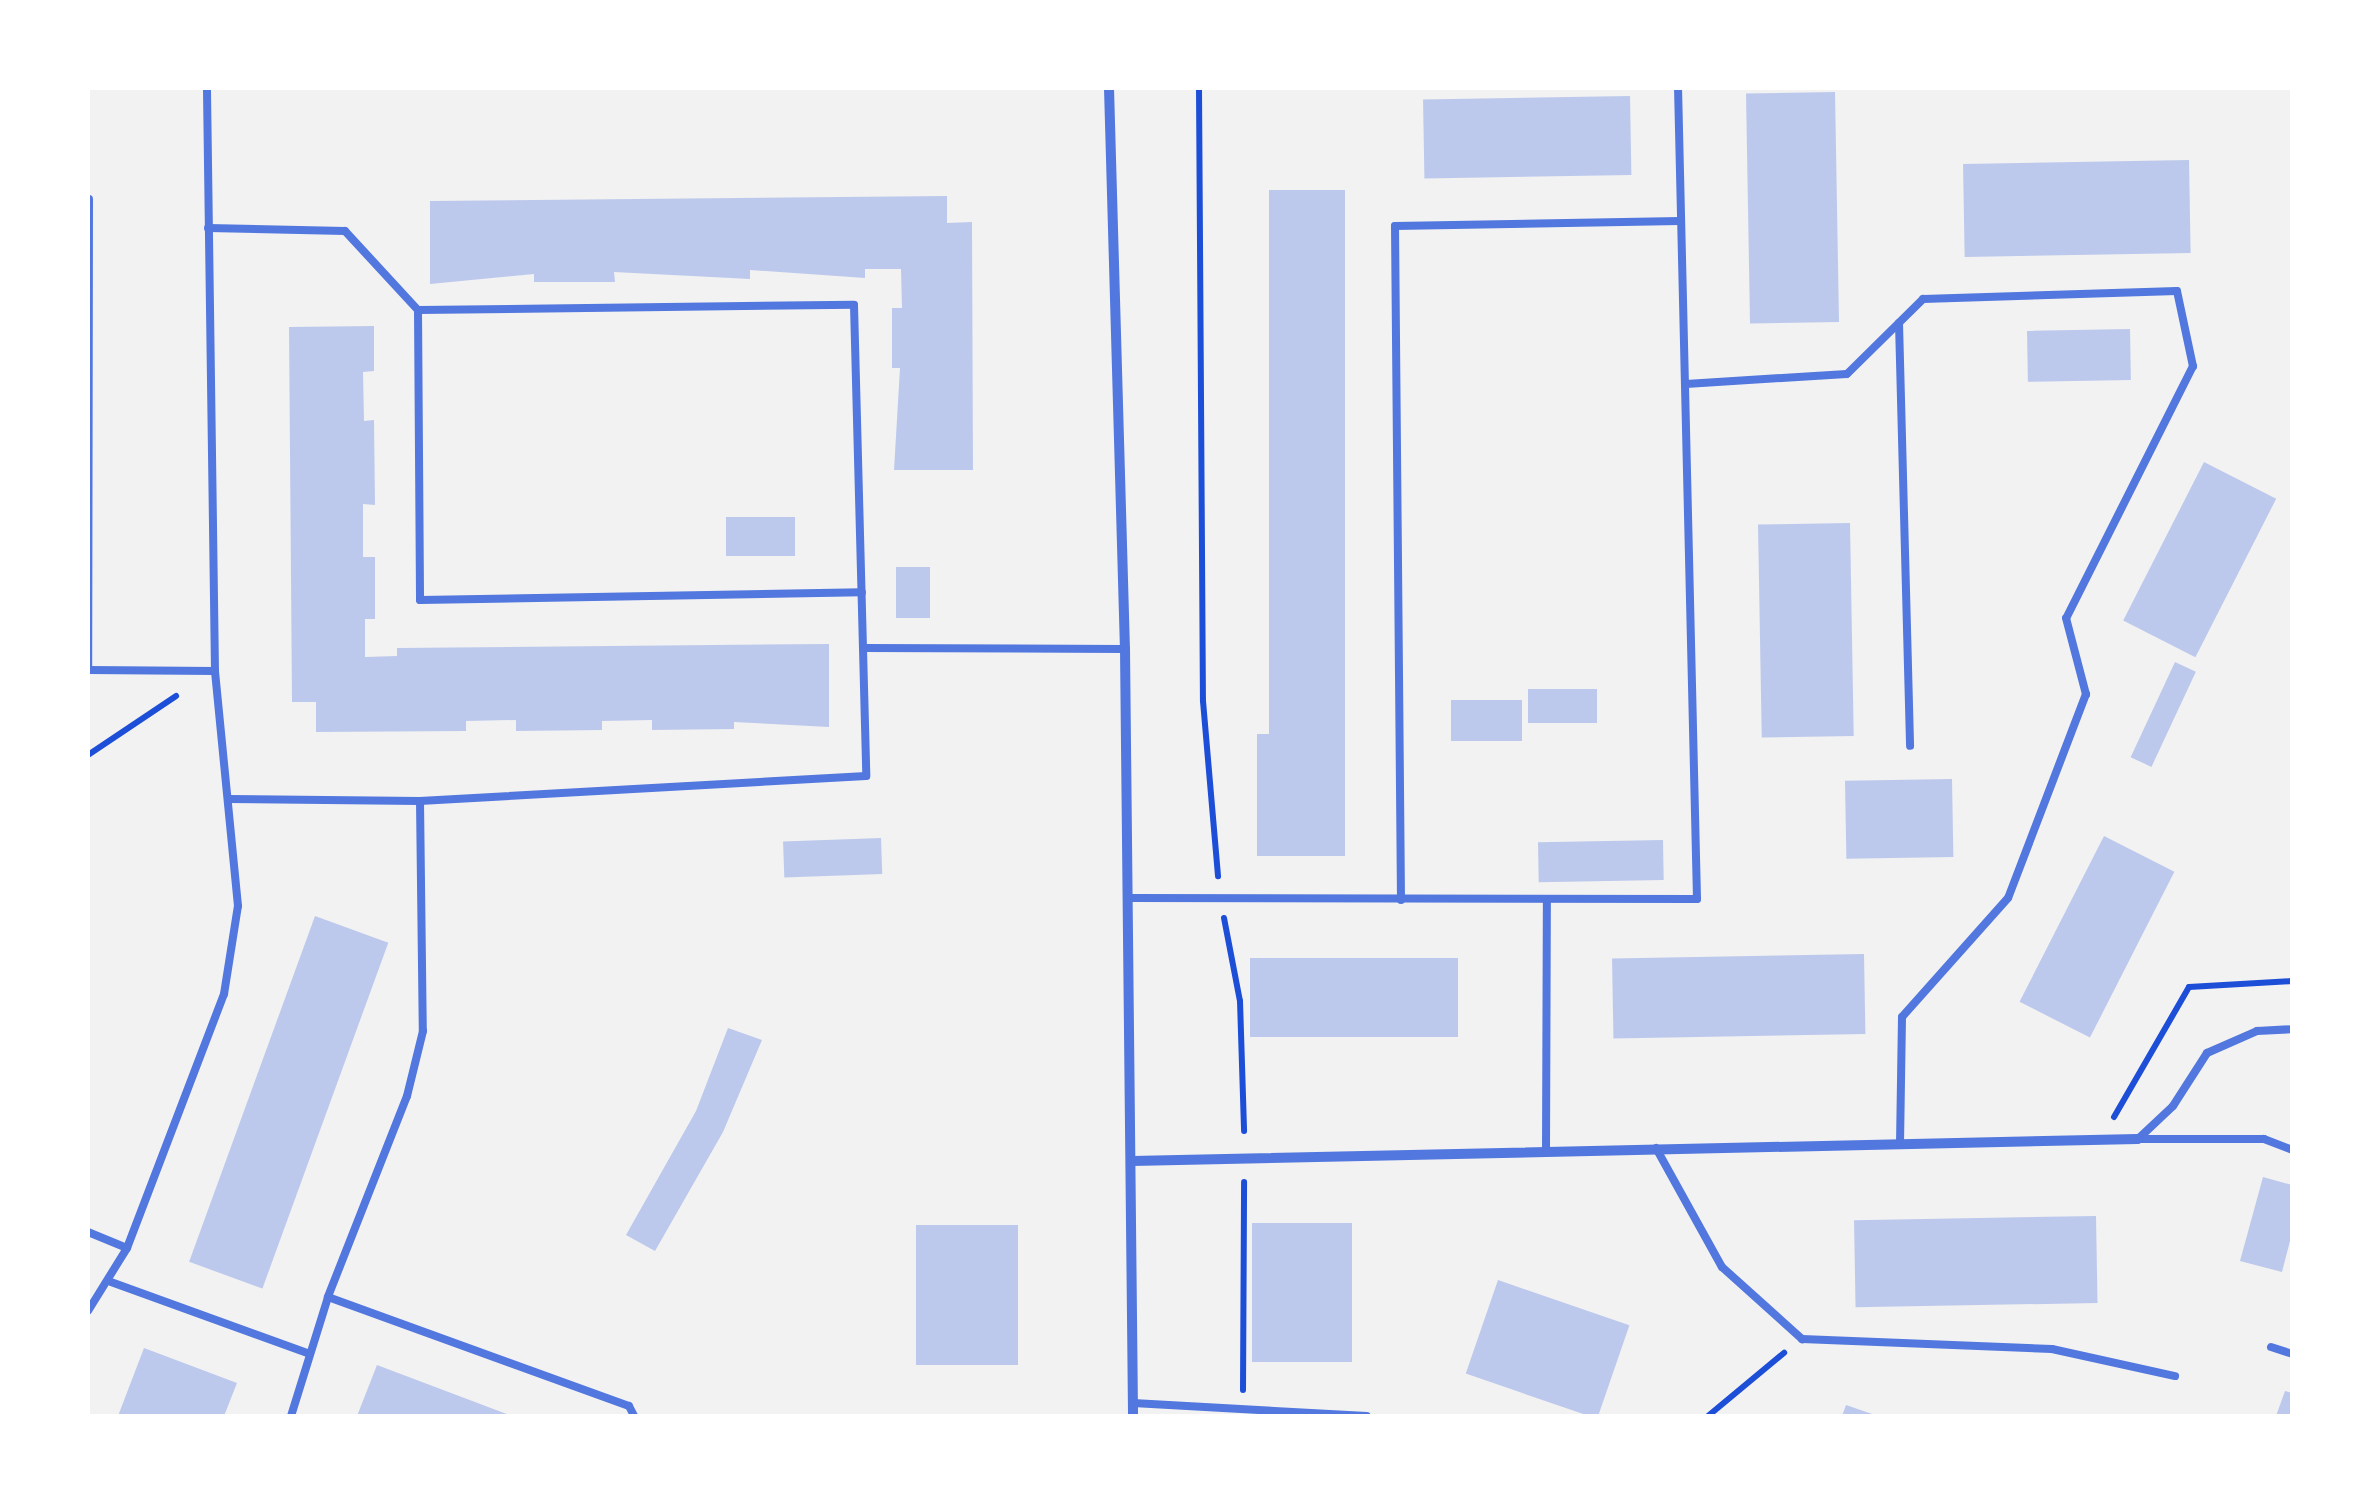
<!DOCTYPE html>
<style>
body{margin:0}
#map{position:relative;width:2380px;height:1504px;overflow:hidden;background:#f2f2f2;font-family:"IBM Plex Sans",sans-serif}
div>[style]{position:absolute}
.building>*{inset:0;background:#bdc9ec;transform-origin:0 0}
.path>*{height:6px;margin:-3px;padding:0 3px;transform-origin:3px;border-radius:3px;background:#1d4ed8}
.service>*{height:8px;margin:-4px;padding:0 4px;transform-origin:4px;border-radius:4px;background:#5277de}
.minor>*{height:10px;margin:-5px;padding:0 5px;transform-origin:5px;border-radius:5px;background:#5277de}
span{translate:-50% -50%;white-space:nowrap;text-align:center;line-height:1.15;-webkit-text-stroke:10px #fff;paint-order:stroke}
.frame{position:absolute;inset:0;border:90px solid #fff;pointer-events:none}
</style>
<div id="map">
<div class="building">
<div style="left:1835px;top:92px;width:230px;height:89px;rotate:89deg"></div>
<div style="left:1630px;top:96px;width:79px;height:207px;rotate:89deg"></div>
<div style="left:2189px;top:160px;width:93px;height:226px;rotate:89deg"></div>
<div style="clip-path:polygon(1269px 190px,1345px 190px,1345px 856px,1257px 856px,1257px 734px,1269px 734px)"></div>
<div style="clip-path:polygon(947px 196px,947px 223px,972px 222px,973px 470px,894px 470px,900px 368px,892px 368px,892px 308px,902px 308px,901px 269px,865px 269px,865px 278px,750px 270px,750px 279px,614px 272px,615px 282px,534px 282px,534px 274px,430px 284px,430px 201px)"></div>
<div style="clip-path:polygon(374px 326px,374px 371px,363px 372px,364px 421px,374px 420px,375px 505px,363px 504px,363px 557px,375px 557px,375px 619px,365px 619px,365px 657px,397px 656px,397px 648px,829px 644px,829px 727px,734px 722px,734px 729px,652px 730px,652px 720px,602px 721px,602px 730px,516px 731px,516px 720px,466px 721px,466px 731px,316px 732px,316px 702px,292px 702px,289px 327px)"></div>
<div style="left:2130px;top:329px;width:51px;height:103px;rotate:89deg"></div>
<div style="left:2204px;top:462px;width:81px;height:178px;rotate:27deg"></div>
<div style="left:726px;top:517px;width:69px;height:39px"></div>
<div style="left:1850px;top:523px;width:213px;height:92px;rotate:89deg"></div>
<div style="left:896px;top:567px;width:34px;height:51px"></div>
<div style="left:2175px;top:662px;width:23px;height:105px;rotate:25deg"></div>
<div style="left:1597px;top:689px;width:34px;height:69px;rotate:90deg"></div>
<div style="left:1451px;top:700px;width:71px;height:41px"></div>
<div style="left:1952px;top:779px;width:78px;height:107px;rotate:89deg"></div>
<div style="left:2104px;top:836px;width:79px;height:186px;rotate:27deg"></div>
<div style="left:881px;top:838px;width:36px;height:98px;rotate:88deg"></div>
<div style="left:1663px;top:840px;width:40px;height:125px;rotate:89deg"></div>
<div style="left:315px;top:916px;width:78px;height:368px;rotate:20deg"></div>
<div style="left:1864px;top:954px;width:80px;height:252px;rotate:89deg"></div>
<div style="left:1458px;top:958px;width:79px;height:208px;rotate:90deg"></div>
<div style="clip-path:polygon(728px 1028px,762px 1040px,723px 1132px,655px 1251px,626px 1235px,696px 1111px)"></div>
<div style="clip-path:polygon(2263px 1177px,2292px 1185px,2292px 1233px,2282px 1272px,2240px 1261px)"></div>
<div style="left:2096px;top:1216px;width:87px;height:242px;rotate:89deg"></div>
<div style="left:1252px;top:1223px;width:100px;height:139px"></div>
<div style="left:1018px;top:1225px;width:140px;height:102px;rotate:90deg"></div>
<div style="left:1498px;top:1280px;width:139px;height:99px;rotate:19deg"></div>
<div style="clip-path:polygon(144px 1348px,237px 1383px,224px 1416px,118px 1416px)"></div>
<div style="clip-path:polygon(377px 1365px,512px 1416px,357px 1416px)"></div>
<div style="clip-path:polygon(2285px 1391px,2292px 1393px,2292px 1416px,2276px 1416px)"></div>
<div style="clip-path:polygon(1846px 1405px,1878px 1416px,1842px 1416px)"></div>
</div>
<div class="path">
<div style="left:1199px;top:88px;width:613px;rotate:89.63deg"></div>
<div style="left:1203px;top:701px;width:176px;rotate:85.1deg"></div>
<div style="left:88px;top:755px;width:106px;rotate:-33.8deg"></div>
<div style="left:1224px;top:918px;width:85px;rotate:79.1deg"></div>
<div style="left:1240px;top:1001px;width:130px;rotate:88.2deg"></div>
<div style="left:2114px;top:1117px;width:150px;rotate:-60deg"></div>
<div style="left:2189px;top:987px;width:103px;rotate:-3.3deg"></div>
<div style="left:1243px;top:1390px;width:208px;rotate:-89.7deg"></div>
<div style="left:1708px;top:1416px;width:99px;rotate:-39.7deg"></div>
</div>
<div class="service">
<div style="left:89px;top:199px;width:471px;rotate:90.1deg"></div>
<div style="left:88px;top:670px;width:127px;rotate:0.5deg"></div>
<div style="left:208px;top:228px;width:137px;rotate:1.3deg"></div>
<div style="left:345px;top:231px;width:108px;rotate:47.3deg"></div>
<div style="left:418px;top:310px;width:436px;rotate:-0.7deg"></div>
<div style="left:854px;top:305px;width:471px;rotate:88.5deg"></div>
<div style="left:866px;top:776px;width:447px;rotate:176.8deg"></div>
<div style="left:420px;top:801px;width:192px;rotate:-179.4deg"></div>
<div style="left:418px;top:310px;width:290px;rotate:89.6deg"></div>
<div style="left:420px;top:600px;width:442px;rotate:-1deg"></div>
<div style="left:1899px;top:323px;width:423px;rotate:88.5deg"></div>
<div style="left:1686px;top:384px;width:161px;rotate:-3.6deg"></div>
<div style="left:1847px;top:374px;width:107px;rotate:-44.6deg"></div>
<div style="left:1923px;top:299px;width:254px;rotate:-1.8deg"></div>
<div style="left:2177px;top:291px;width:77px;rotate:78deg"></div>
<div style="left:2193px;top:366px;width:282px;rotate:116.7deg"></div>
<div style="left:2066px;top:618px;width:79px;rotate:75.3deg"></div>
<div style="left:2086px;top:694px;width:218px;rotate:110.9deg"></div>
<div style="left:2008px;top:898px;width:159px;rotate:131.7deg"></div>
<div style="left:1902px;top:1017px;width:127px;rotate:90.9deg"></div>
<div style="left:863px;top:648px;width:262px;rotate:0.2deg"></div>
<div style="left:420px;top:801px;width:230px;rotate:89.3deg"></div>
<div style="left:423px;top:1031px;width:67px;rotate:103.8deg"></div>
<div style="left:407px;top:1096px;width:216px;rotate:111.5deg"></div>
<div style="left:328px;top:1297px;width:320px;rotate:19.9deg"></div>
<div style="left:629px;top:1406px;width:11px;rotate:63deg"></div>
<div style="left:1129px;top:898px;width:568px;rotate:0.1deg"></div>
<div style="left:1697px;top:899px;width:811px;rotate:-91.34deg"></div>
<div style="left:1401px;top:900px;width:674px;rotate:-90.51deg"></div>
<div style="left:1395px;top:226px;width:285px;rotate:-1deg"></div>
<div style="left:2138px;top:1139px;width:48px;rotate:-43.3deg"></div>
<div style="left:2173px;top:1106px;width:63px;rotate:-57.3deg"></div>
<div style="left:2207px;top:1053px;width:55px;rotate:-23.7deg"></div>
<div style="left:2257px;top:1031px;width:35px;rotate:-3deg"></div>
<div style="left:2138px;top:1139px;width:126px"></div>
<div style="left:2264px;top:1139px;width:30px;rotate:21deg"></div>
<div style="left:1656px;top:1148px;width:136px;rotate:61deg"></div>
<div style="left:1722px;top:1267px;width:108px;rotate:42deg"></div>
<div style="left:1802px;top:1339px;width:250px;rotate:2.3deg"></div>
<div style="left:2052px;top:1349px;width:126px;rotate:12.4deg"></div>
<div style="left:1546px;top:1151px;width:249px;rotate:-89.8deg"></div>
<div style="left:88px;top:1232px;width:42px;rotate:22.3deg"></div>
<div style="left:111px;top:1282px;width:208px;rotate:19.9deg"></div>
<div style="left:88px;top:1311px;width:74px;rotate:-58.2deg"></div>
<div style="left:127px;top:1248px;width:272px;rotate:-69.1deg"></div>
<div style="left:224px;top:994px;width:89px;rotate:-81deg"></div>
<div style="left:238px;top:906px;width:236px;rotate:-95.6deg"></div>
<div style="left:215px;top:671px;width:583px;rotate:-90.79deg"></div>
<div style="left:2271px;top:1347px;width:22px;rotate:18deg"></div>
<div style="left:1133px;top:1403px;width:234px;rotate:3.2deg"></div>
<div style="left:291px;top:1416px;width:125px;rotate:-72.7deg"></div>
</div>
<div class="minor">
<div style="left:1109px;top:88px;width:561px;rotate:88.37deg"></div>
<div style="left:1125px;top:649px;width:767px;rotate:89.4deg"></div>
<div style="left:1132px;top:1161px;width:1006px;rotate:-1.25deg"></div>
</div>
<div class="frame"></div>
</div>
